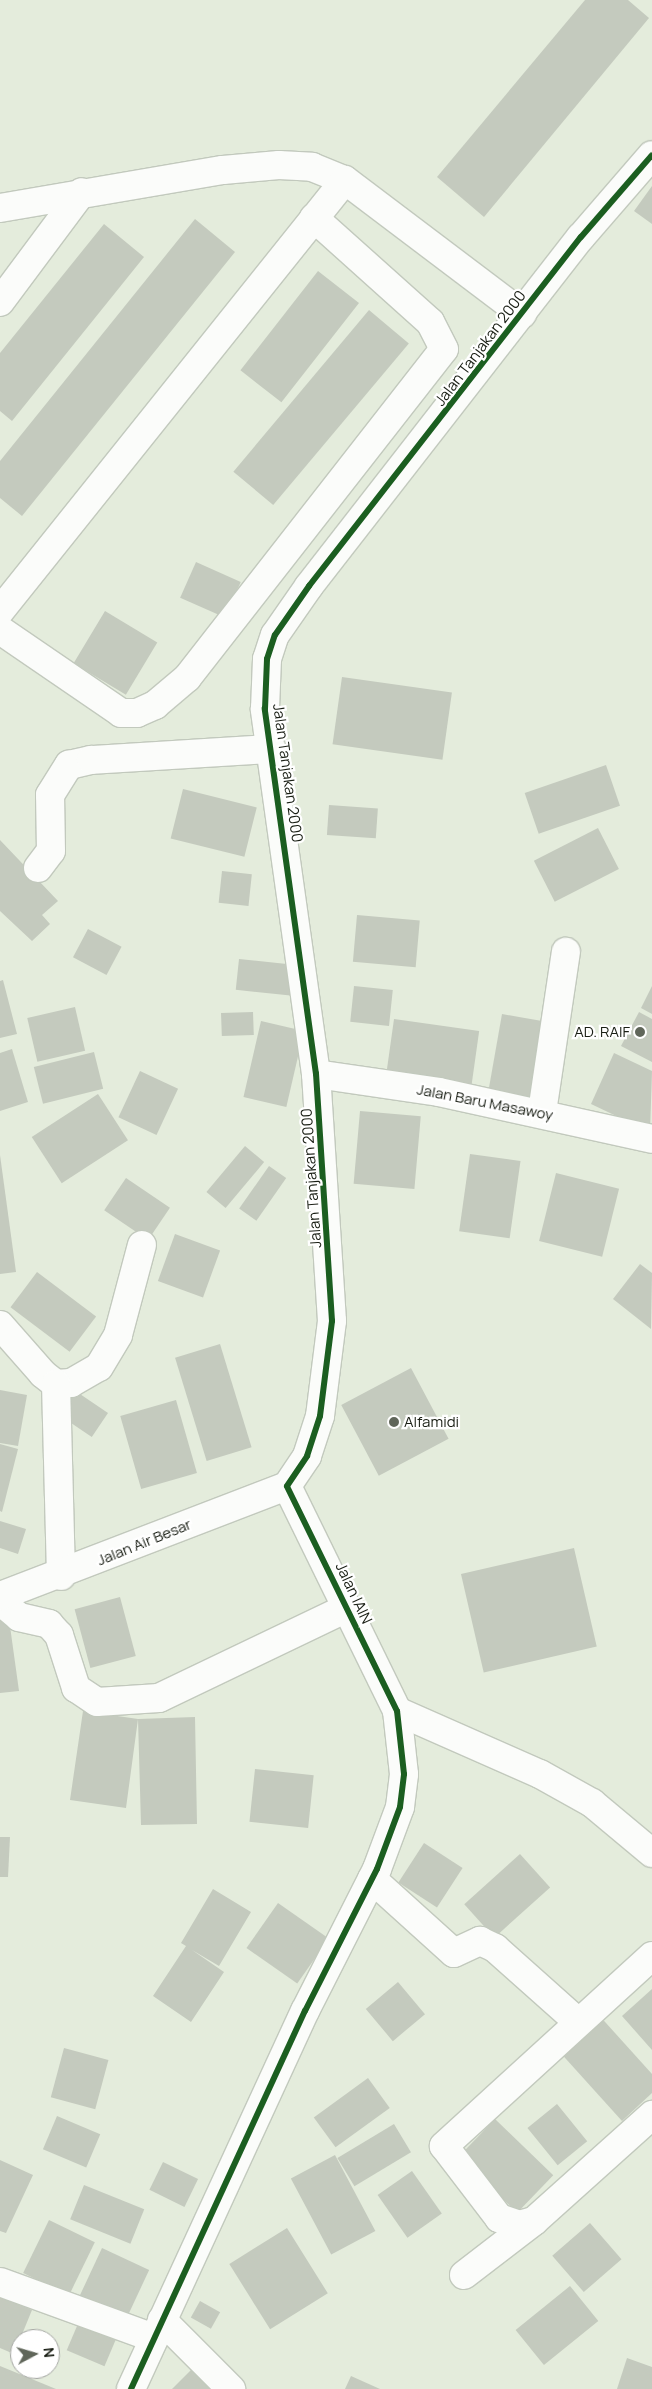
<!DOCTYPE html>
<style>
body{margin:0}
#map{position:relative;width:652px;height:2389px;overflow:hidden;background:#e4ecdc;font-family:Manrope,sans-serif}
div>[style]{position:absolute}
.building>*{inset:0;background:#c4cabe;transform-origin:0 0}
.roads{filter:drop-shadow(1px 0 #c2c9bd) drop-shadow(-1px 0 #c2c9bd) drop-shadow(0 1px #c2c9bd) drop-shadow(0 -1px #c2c9bd)}
.minor>*{height:28px;margin:-14px;padding:0 14px;transform-origin:14px;border-radius:14px;background:#fbfcfa}
.tertiary>*{height:28px;margin:-14px;padding:0 14px;transform-origin:14px;border-radius:14px;background:#fbfcfa}
.cycleway>*{height:6px;margin:-3px;padding:0 3px;transform-origin:3px;border-radius:3px;background:#1b5e20}
.dots>*{width:14px;height:14px;translate:-50% -50%;box-sizing:border-box;border:2px solid #fff;border-radius:50%}
span{translate:-50% -50%;white-space:nowrap;text-align:center;line-height:1.15;-webkit-text-stroke:4.5px #fff;paint-order:stroke}
.street-label{font-size:15px;color:#191e14}
.poi-label{font-size:15px;color:#191e14}
.right{translate:-100% -50%;text-align:right}
.left{translate:0 -50%;text-align:left}
.north{position:absolute;left:10px;top:2329px;width:50px;height:50px;box-sizing:border-box;background:#fff;border:1px solid #a3a5a1;border-radius:50%;rotate:84deg;font-size:14px;font-weight:700;line-height:20px;text-align:center;color:#191e14}
.north::after{content:'';display:block;margin:auto;width:18px;height:22px;background:#60665a;clip-path:polygon(50% 0,100% 100%,50% 72%,0 100%)}
</style>
<div id="map">
<div class="building">
<div style="clip-path:polygon(585px 0,628px 0,649px 18px,484px 217px,437px 177px)"></div>
<div style="clip-path:polygon(652px 186px,652px 224px,634px 211px)"></div>
<div style="clip-path:polygon(195px 219px,235px 252px,22px 516px,0 498px,0 461px)"></div>
<div style="clip-path:polygon(104px 224px,144px 257px,12px 421px,0 411px,0 353px)"></div>
<div style="left:318px;top:271px;width:52px;height:126px;rotate:38deg"></div>
<div style="left:369px;top:310px;width:52px;height:211px;rotate:40deg"></div>
<div style="left:196px;top:562px;width:49px;height:39px;rotate:24deg"></div>
<div style="left:105px;top:611px;width:61px;height:61px;rotate:31deg"></div>
<div style="left:342px;top:677px;width:111px;height:68px;rotate:8deg"></div>
<div style="left:606px;top:765px;width:43px;height:86px;rotate:71deg"></div>
<div style="left:183px;top:789px;width:76px;height:51px;rotate:14deg"></div>
<div style="left:329px;top:805px;width:49px;height:30px;rotate:4deg"></div>
<div style="left:598px;top:828px;width:46px;height:72px;rotate:63deg"></div>
<div style="clip-path:polygon(0 840px,58px 901px,42px 915px,50px 924px,32px 941px,0 911px)"></div>
<div style="left:222px;top:871px;width:30px;height:32px;rotate:6deg"></div>
<div style="left:357px;top:915px;width:63px;height:47px;rotate:5deg"></div>
<div style="left:88px;top:929px;width:38px;height:32px;rotate:28deg"></div>
<div style="left:239px;top:959px;width:55px;height:31px;rotate:6deg"></div>
<div style="clip-path:polygon(3px 980px,17px 1034px,0 1038px,0 981px)"></div>
<div style="left:354px;top:986px;width:39px;height:36px;rotate:6deg"></div>
<div style="clip-path:polygon(652px 986px,652px 1014px,641px 1008px)"></div>
<div style="left:75px;top:1007px;width:45px;height:49px;rotate:77deg"></div>
<div style="left:253px;top:1012px;width:23px;height:32px;rotate:88deg"></div>
<div style="clip-path:polygon(639px 1012px,652px 1019px,652px 1062px,621px 1046px)"></div>
<div style="left:502px;top:1014px;width:45px;height:80px;rotate:10deg"></div>
<div style="left:394px;top:1019px;width:86px;height:57px;rotate:8deg"></div>
<div style="left:261px;top:1021px;width:44px;height:78px;rotate:13deg"></div>
<div style="clip-path:polygon(12px 1049px,28px 1102px,0 1111px,0 1053px)"></div>
<div style="left:94px;top:1052px;width:38px;height:62px;rotate:76deg"></div>
<div style="clip-path:polygon(614px 1053px,652px 1071px,650px 1132px,591px 1104px)"></div>
<div style="left:140px;top:1071px;width:42px;height:51px;rotate:25deg"></div>
<div style="left:98px;top:1094px;width:55px;height:79px;rotate:57deg"></div>
<div style="left:360px;top:1111px;width:61px;height:73px;rotate:5deg"></div>
<div style="left:245px;top:1146px;width:25px;height:60px;rotate:40deg"></div>
<div style="left:470px;top:1154px;width:51px;height:78px;rotate:8deg"></div>
<div style="clip-path:polygon(0 1155px,16px 1272px,0 1274px)"></div>
<div style="left:269px;top:1166px;width:21px;height:52px;rotate:35deg"></div>
<div style="left:556px;top:1173px;width:65px;height:70px;rotate:14deg"></div>
<div style="left:126px;top:1178px;width:53px;height:39px;rotate:34deg"></div>
<div style="left:175px;top:1234px;width:48px;height:50px;rotate:20deg"></div>
<div style="clip-path:polygon(640px 1264px,652px 1273px,651px 1329px,613px 1299px)"></div>
<div style="left:37px;top:1272px;width:74px;height:44px;rotate:37deg"></div>
<div style="left:220px;top:1344px;width:108px;height:47px;rotate:73deg"></div>
<div style="left:411px;top:1368px;width:80px;height:79px;rotate:62deg"></div>
<div style="clip-path:polygon(0 1390px,27px 1395px,18px 1446px,0 1443px)"></div>
<div style="left:74px;top:1390px;width:41px;height:29px;rotate:34deg"></div>
<div style="left:176px;top:1400px;width:76px;height:58px;rotate:74deg"></div>
<div style="clip-path:polygon(0 1444px,18px 1449px,2px 1512px,0 1511px)"></div>
<div style="clip-path:polygon(0 1521px,26px 1529px,18px 1554px,0 1548px)"></div>
<div style="left:574px;top:1548px;width:101px;height:116px;rotate:77deg"></div>
<div style="left:120px;top:1597px;width:61px;height:47px;rotate:75deg"></div>
<div style="clip-path:polygon(9px 1619px,19px 1691px,0 1693px,0 1620px)"></div>
<div style="clip-path:polygon(83px 1711px,138px 1719px,195px 1717px,197px 1824px,141px 1825px,138px 1719px,126px 1808px,70px 1800px)"></div>
<div style="left:255px;top:1769px;width:59px;height:53px;rotate:6deg"></div>
<div style="clip-path:polygon(0 1837px,10px 1837px,8px 1877px,0 1877px)"></div>
<div style="left:424px;top:1843px;width:46px;height:47px;rotate:33deg"></div>
<div style="left:520px;top:1854px;width:45px;height:75px;rotate:48deg"></div>
<div style="clip-path:polygon(213px 1889px,251px 1912px,219px 1966px,192px 1950px,224px 1972px,191px 2022px,153px 1996px,186px 1946px,181px 1943px)"></div>
<div style="left:278px;top:1903px;width:62px;height:55px;rotate:35deg"></div>
<div style="left:398px;top:1982px;width:42px;height:42px;rotate:50deg"></div>
<div style="clip-path:polygon(652px 1989px,652px 2050px,622px 2016px)"></div>
<div style="clip-path:polygon(597px 2013px,652px 2074px,652px 2093px,622px 2121px,557px 2049px)"></div>
<div style="left:64px;top:2048px;width:46px;height:51px;rotate:15deg"></div>
<div style="left:368px;top:2078px;width:37px;height:67px;rotate:54deg"></div>
<div style="left:557px;top:2104px;width:48px;height:38px;rotate:51deg"></div>
<div style="left:57px;top:2116px;width:47px;height:36px;rotate:23deg"></div>
<div style="left:495px;top:2119px;width:81px;height:52px;rotate:44deg"></div>
<div style="left:394px;top:2124px;width:33px;height:66px;rotate:59deg"></div>
<div style="left:335px;top:2155px;width:86px;height:50px;rotate:62deg"></div>
<div style="clip-path:polygon(0 2160px,33px 2175px,6px 2233px,0 2231px)"></div>
<div style="left:163px;top:2162px;width:39px;height:31px;rotate:26deg"></div>
<div style="left:412px;top:2171px;width:52px;height:42px;rotate:55deg"></div>
<div style="left:84px;top:2185px;width:65px;height:37px;rotate:22deg"></div>
<div style="left:49px;top:2220px;width:51px;height:59px;rotate:26deg"></div>
<div style="left:590px;top:2223px;width:48px;height:50px;rotate:49deg"></div>
<div style="left:287px;top:2228px;width:77px;height:68px;rotate:58deg"></div>
<div style="left:102px;top:2248px;width:52px;height:53px;rotate:25deg"></div>
<div style="left:570px;top:2286px;width:45px;height:70px;rotate:51deg"></div>
<div style="clip-path:polygon(0 2296px,32px 2310px,14px 2354px,0 2348px)"></div>
<div style="left:200px;top:2301px;width:23px;height:19px;rotate:29deg"></div>
<div style="left:80px;top:2319px;width:41px;height:34px;rotate:23deg"></div>
<div style="clip-path:polygon(627px 2358px,652px 2367px,652px 2389px,617px 2389px)"></div>
<div style="clip-path:polygon(199px 2362px,222px 2389px,172px 2389px)"></div>
<div style="clip-path:polygon(0 2366px,56px 2389px,0 2389px)"></div>
<div style="clip-path:polygon(351px 2376px,380px 2389px,345px 2389px)"></div>
</div>
<div class="roads">
<div class="minor">
<div style="left:0;top:208px;width:226px;rotate:-9.7deg"></div>
<div style="left:223px;top:170px;width:56px;rotate:-5.1deg"></div>
<div style="left:279px;top:165px;width:33px;rotate:3deg"></div>
<div style="left:312px;top:167px;width:35px;rotate:22deg"></div>
<div style="left:345px;top:180px;width:222px;rotate:37.1deg"></div>
<div style="left:0;top:302px;width:137px;rotate:-53.3deg"></div>
<div style="left:0;top:611px;width:552px;rotate:-51.32deg"></div>
<div style="left:0;top:630px;width:147px;rotate:34.4deg"></div>
<div style="left:121px;top:713px;width:16px"></div>
<div style="left:137px;top:713px;width:20px;rotate:-24deg"></div>
<div style="left:155px;top:705px;width:42px;rotate:-40.2deg"></div>
<div style="left:187px;top:678px;width:417px;rotate:-52deg"></div>
<div style="left:444px;top:349px;width:30px;rotate:-117deg"></div>
<div style="left:430px;top:322px;width:156px;rotate:-138.1deg"></div>
<div style="left:38px;top:868px;width:21px;rotate:-53deg"></div>
<div style="left:51px;top:851px;width:56px;rotate:-91deg"></div>
<div style="left:50px;top:795px;width:36px;rotate:-58deg"></div>
<div style="left:69px;top:765px;width:23px;rotate:-13deg"></div>
<div style="left:91px;top:760px;width:181px;rotate:-3.5deg"></div>
<div style="left:316px;top:1074px;width:124px;rotate:8.3deg"></div>
<div style="left:439px;top:1092px;width:218px;rotate:12.4deg"></div>
<div style="left:542px;top:1112px;width:162px;rotate:-81.5deg"></div>
<div style="left:0;top:1325px;width:65px;rotate:48.7deg"></div>
<div style="left:43px;top:1374px;width:16px;rotate:38deg"></div>
<div style="left:56px;top:1384px;width:15px;rotate:-4deg"></div>
<div style="left:71px;top:1383px;width:32px;rotate:-30deg"></div>
<div style="left:99px;top:1367px;width:37px;rotate:-59deg"></div>
<div style="left:118px;top:1335px;width:93px;rotate:-75.1deg"></div>
<div style="left:56px;top:1384px;width:192px;rotate:88.5deg"></div>
<div style="left:0;top:1601px;width:25px;rotate:40deg"></div>
<div style="left:19px;top:1617px;width:31px;rotate:13deg"></div>
<div style="left:49px;top:1624px;width:15px;rotate:48deg"></div>
<div style="left:59px;top:1635px;width:56px;rotate:72.2deg"></div>
<div style="left:76px;top:1688px;width:25px;rotate:34deg"></div>
<div style="left:97px;top:1702px;width:62px;rotate:-3.7deg"></div>
<div style="left:159px;top:1698px;width:208px;rotate:-25.6deg"></div>
<div style="left:372px;top:1879px;width:110px;rotate:42.1deg"></div>
<div style="left:454px;top:1953px;width:29px;rotate:-25deg"></div>
<div style="left:480px;top:1941px;width:17px;rotate:25deg"></div>
<div style="left:495px;top:1948px;width:111px;rotate:41.7deg"></div>
<div style="left:652px;top:1956px;width:282px;rotate:137.6deg"></div>
<div style="left:444px;top:2146px;width:91px;rotate:52.6deg"></div>
<div style="left:499px;top:2218px;width:21px;rotate:19deg"></div>
<div style="left:519px;top:2225px;width:16px;rotate:-15deg"></div>
<div style="left:534px;top:2221px;width:159px;rotate:-41.9deg"></div>
<div style="left:464px;top:2275px;width:88px;rotate:-37.6deg"></div>
<div style="left:0;top:2282px;width:164px;rotate:20deg"></div>
<div style="left:162px;top:2320px;width:98px;rotate:45deg"></div>
<div style="left:131px;top:2389px;width:416px;rotate:-65.3deg"></div>
<div style="left:305px;top:2011px;width:159px;rotate:-63.1deg"></div>
<div style="left:377px;top:1869px;width:66px;rotate:-69.6deg"></div>
<div style="left:400px;top:1807px;width:33px;rotate:-83deg"></div>
<div style="left:404px;top:1774px;width:63px;rotate:-96.3deg"></div>
</div>
<div class="tertiary">
<div style="left:287px;top:1486px;width:36px;rotate:-56deg"></div>
<div style="left:307px;top:1456px;width:42px;rotate:-72deg"></div>
<div style="left:320px;top:1416px;width:96px;rotate:-82.8deg"></div>
<div style="left:332px;top:1321px;width:248px;rotate:-93.7deg"></div>
<div style="left:316px;top:1074px;width:369px;rotate:-98deg"></div>
<div style="left:265px;top:709px;width:50px;rotate:-87.7deg"></div>
<div style="left:267px;top:659px;width:25px;rotate:-72deg"></div>
<div style="left:275px;top:635px;width:60px;rotate:-55.2deg"></div>
<div style="left:309px;top:586px;width:442px;rotate:-52.1deg"></div>
<div style="left:581px;top:237px;width:108px;rotate:-49.1deg"></div>
<div style="left:287px;top:1486px;width:250px;rotate:63.9deg"></div>
<div style="left:397px;top:1711px;width:156px;rotate:23.8deg"></div>
<div style="left:540px;top:1774px;width:60px;rotate:29.1deg"></div>
<div style="left:592px;top:1803px;width:78px;rotate:39.8deg"></div>
<div style="left:0;top:1596px;width:307px;rotate:-21deg"></div>
</div>
</div>
<div class="cycleway">
<div style="left:131px;top:2389px;width:416px;rotate:-65.3deg"></div>
<div style="left:305px;top:2011px;width:159px;rotate:-63.1deg"></div>
<div style="left:377px;top:1869px;width:66px;rotate:-69.6deg"></div>
<div style="left:400px;top:1807px;width:33px;rotate:-83deg"></div>
<div style="left:404px;top:1774px;width:63px;rotate:-96.3deg"></div>
<div style="left:397px;top:1711px;width:250px;rotate:-116.1deg"></div>
<div style="left:287px;top:1486px;width:36px;rotate:-56deg"></div>
<div style="left:307px;top:1456px;width:42px;rotate:-72deg"></div>
<div style="left:320px;top:1416px;width:96px;rotate:-82.8deg"></div>
<div style="left:332px;top:1321px;width:248px;rotate:-93.7deg"></div>
<div style="left:316px;top:1074px;width:369px;rotate:-98deg"></div>
<div style="left:265px;top:709px;width:50px;rotate:-87.7deg"></div>
<div style="left:267px;top:659px;width:25px;rotate:-72deg"></div>
<div style="left:275px;top:635px;width:60px;rotate:-55.2deg"></div>
<div style="left:309px;top:586px;width:442px;rotate:-52.1deg"></div>
<div style="left:581px;top:237px;width:108px;rotate:-49.1deg"></div>
</div>
<div class="dots">
<div style="left:640px;top:1032px;background:#60665a"></div>
<div style="left:394px;top:1422px;background:#60665a"></div>
</div>
<div class="street-label">
<span style="left:480px;top:348px;rotate:-53deg">Jalan Tanjakan 2000</span>
<span style="left:288px;top:773px;rotate:82deg">Jalan Tanjakan 2000</span>
<span style="left:485px;top:1102px;rotate:11deg">Jalan Baru Masawoy</span>
<span style="left:311px;top:1178px;rotate:-94deg">Jalan Tanjakan 2000</span>
<span style="left:144px;top:1542px;rotate:-22deg">Jalan Air Besar</span>
<span style="left:354px;top:1593px;rotate:65deg">Jalan IAIN</span>
</div>
<div class="poi-label">
<span class="right" style="left:630px;top:1032px">AD. RAIF</span>
<span class="left" style="left:404px;top:1422px">Alfamidi</span>
</div>
<div class="north">N</div>
</div>
